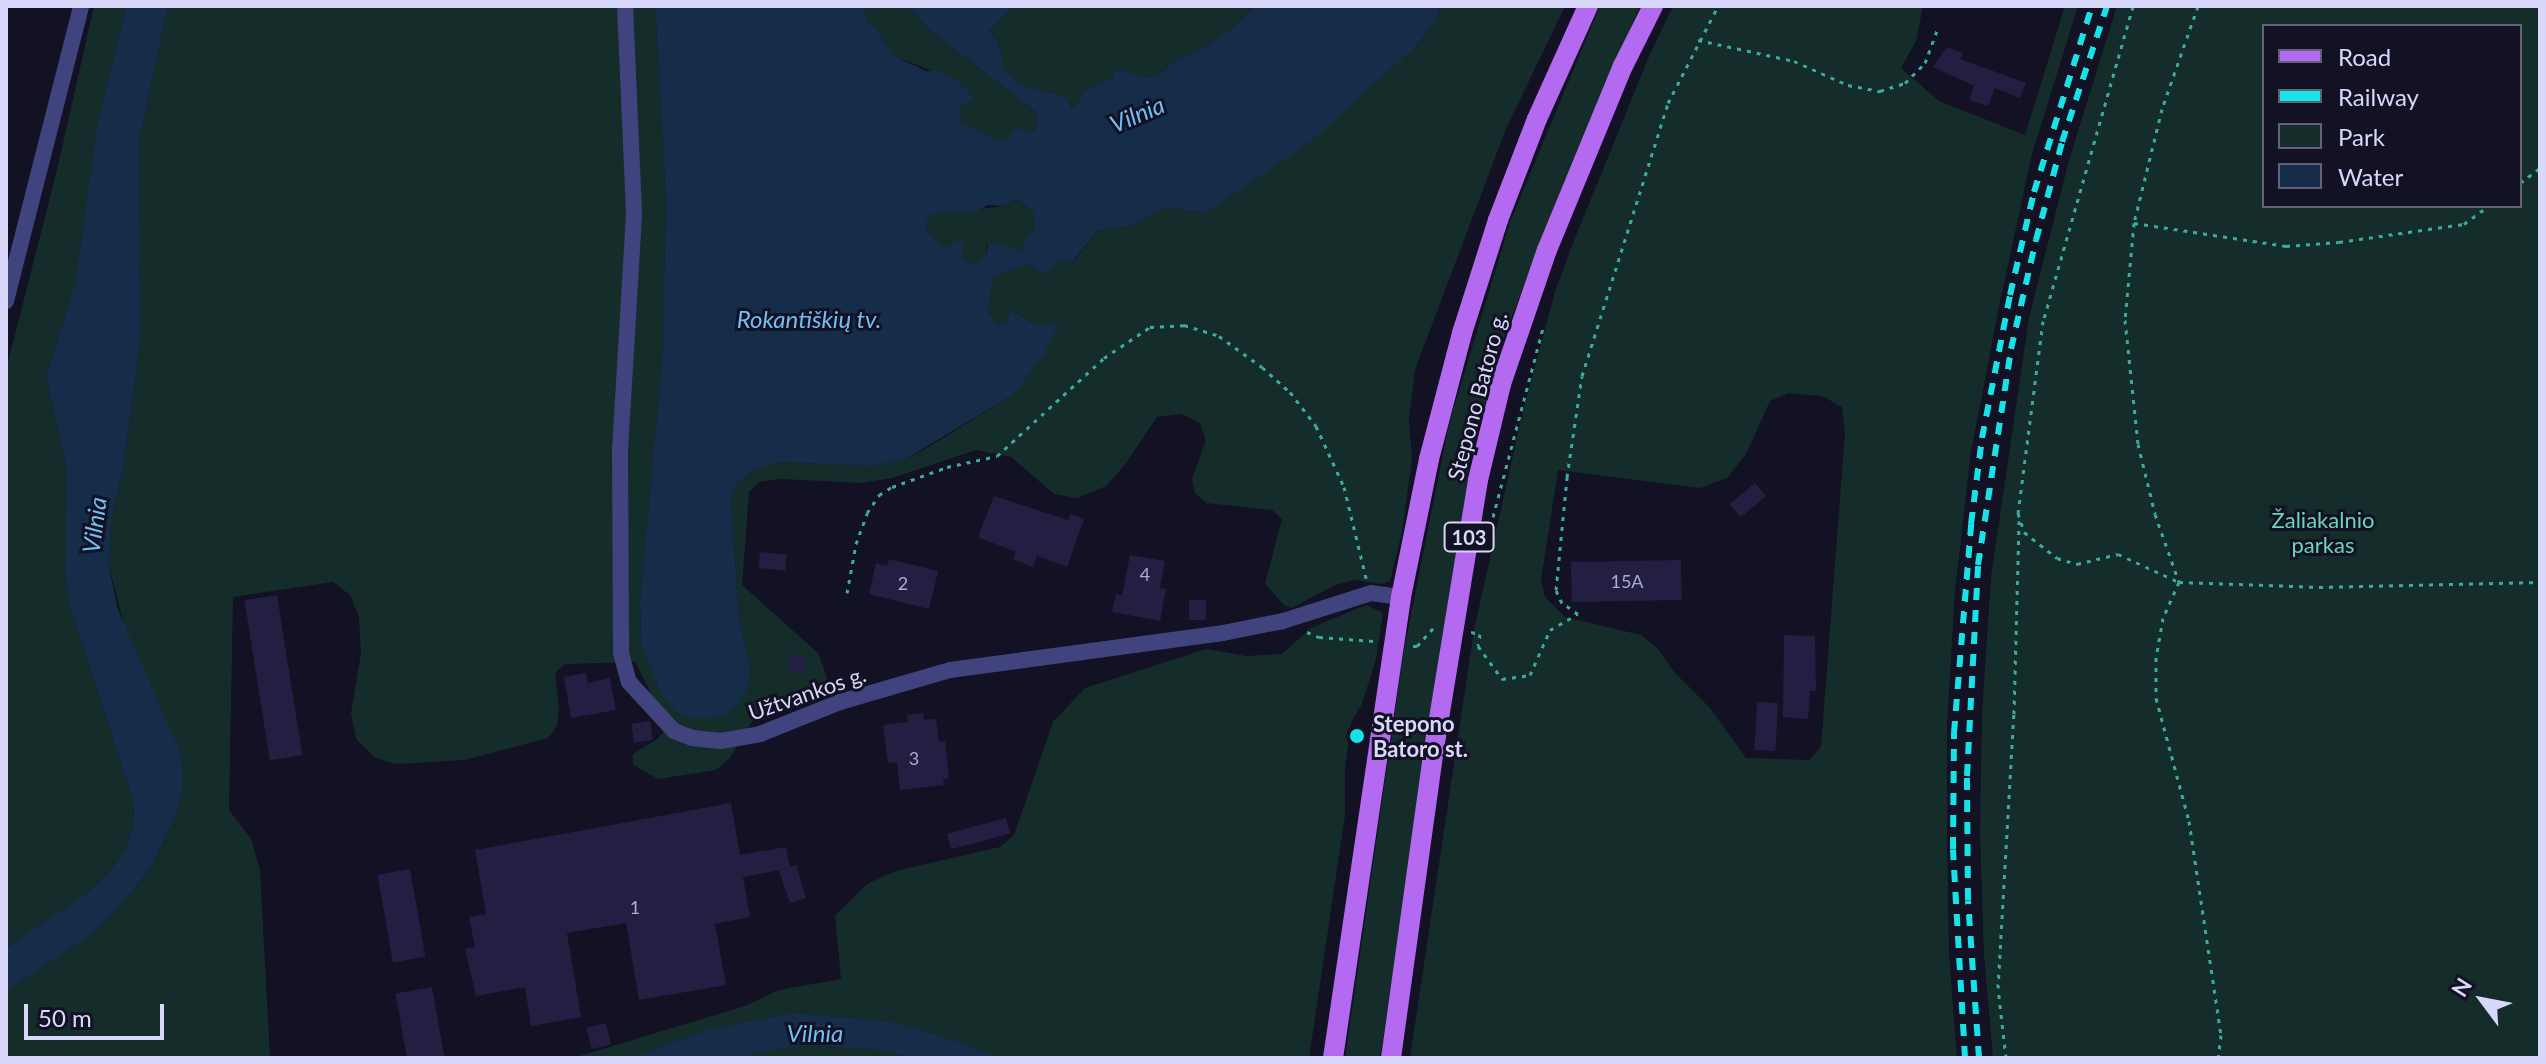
<!DOCTYPE html>
<meta charset="utf-8">
<style>
body{margin:0}
#map{position:relative;width:2546px;height:1064px;overflow:hidden;background:#131124;font-family:Lato,sans-serif}
div>[style]{position:absolute}
.green>*{inset:0;background:#152d2a}
.water>*{inset:0;background:#152d49}
.building>*{inset:0;background:#231f43;transform-origin:0 0}
.path>*{height:3px;margin-top:-1.5px;transform-origin:0;background:repeating-linear-gradient(90deg,#3bab9c 0 4px,transparent 0 10px)}
.street>*{height:16px;margin:-8px;padding:0 8px;transform-origin:8px;border-radius:8px;background:#41437e}
.primary>*{height:20px;margin:-10px;padding:0 10px;transform-origin:10px;border-radius:10px;background:#b46af0}
.rail>*{height:6px;margin-top:-3px;transform-origin:0;background:repeating-linear-gradient(90deg,#17e2e7 0 12px,transparent 0 22px)}
.dots>*{width:22px;height:22px;translate:-50% -50%;box-sizing:border-box;border:4px solid #131124;border-radius:50%}
span{translate:-50% -50%;white-space:nowrap;text-align:center;line-height:1.15;-webkit-text-stroke:6px #131124;paint-order:stroke}
.number-label{font-size:18px;color:#acaacd}
.number-label span{-webkit-text-stroke-width:0}
.shield-label span{padding:2px 6px;background:#131124;border:2px solid;border-radius:6px;-webkit-text-stroke-width:0}
.shield-label{font-size:20px;color:#d9d8fb;font-weight:700}
.street-label{font-size:22px;color:#d9d8fb}
.park-label{font-size:22px;color:#6bd4b2}
.poi-label{font-size:22px;color:#d9d8fb;font-weight:700}
.left{translate:0 -50%;text-align:left}
.water-label{font-size:24px;color:#70bff1;font-style:italic}
.frame{position:absolute;inset:0;border:8px solid #d9d8fb;pointer-events:none}
.legend{position:absolute;left:2262px;top:24px;width:260px;height:184px;box-sizing:border-box;background:#131124;border:2px solid #62617a;margin:0;padding:10px 14px;list-style:none;font-size:24px;color:#d9d8fb}
.legend li{display:flex;align-items:center;gap:16px;height:40px}
.legend b{width:40px;border:2px solid #62617a}
.north{position:absolute;left:2442px;top:960px;width:80px;height:80px;-webkit-text-stroke:6px #131124;paint-order:stroke;rotate:302deg;font-size:22px;font-weight:700;line-height:32px;text-align:center;color:#d9d8fb}
.north::after{content:'';display:block;margin:auto;width:28px;height:36px;background:#d9d8fb;clip-path:polygon(50% 0,100% 100%,50% 72%,0 100%)}
.scale{position:absolute;left:24px;top:1004px;width:140px;height:36px;box-sizing:border-box;border:4px solid #d9d8fb;border-top:0;padding-left:10px;font-size:24px;line-height:28px;white-space:nowrap;color:#d9d8fb;-webkit-text-stroke:6px #131124;paint-order:stroke}
</style>
<div id="map">
<div class="green">
<div style="clip-path:polygon(94px 6px,126px 6px,97px 125px,75px 282px,46px 378px,67px 470px,70px 606px,134px 804px,133px 826px,125px 850px,111px 870px,92px 889px,6px 948px,6px 370px,57px 170px)"></div>
<div style="clip-path:polygon(168px 6px,655px 6px,666px 205px,662px 358px,640px 598px,641px 643px,751px 670px,739px 620px,731px 499px,738px 482px,755px 469px,779px 462px,869px 466px,904px 460px,930px 446px,1014px 394px,1059px 324px,1039px 326px,1011px 310px,1007px 323px,997px 324px,988px 312px,993px 277px,1028px 264px,1043px 274px,1060px 262px,1075px 260px,1097px 231px,1132px 226px,1165px 207px,1206px 213px,1416px 46px,1437px 20px,1440px 6px,1565px 6px,1505px 131px,1415px 370px,1409px 418px,1412px 460px,1402px 532px,1390px 581px,1382px 584px,1355px 580px,1335px 585px,1292px 608px,1285px 606px,1265px 584px,1282px 519px,1272px 510px,1206px 503px,1195px 493px,1192px 479px,1206px 440px,1200px 423px,1181px 414px,1157px 417px,1124px 466px,1106px 486px,1077px 498px,1054px 494px,1011px 457px,976px 450px,892px 478px,861px 483px,782px 479px,759px 482px,749px 492px,742px 585px,818px 653px,827px 677px,826px 691px,819px 701px,754px 719px,730px 758px,716px 770px,658px 779px,633px 765px,633px 754px,656px 740px,675px 720px,653px 698px,635px 662px,565px 664px,555px 673px,559px 707px,557px 726px,548px 738px,465px 760px,396px 764px,376px 758px,356px 739px,351px 713px,361px 653px,359px 617px,350px 595px,333px 582px,233px 597px,229px 810px,251px 839px,260px 870px,270px 1058px,6px 1058px,6px 992px,89px 936px,111px 916px,150px 869px,174px 820px,109px 566px,111px 520px,123px 470px,141px 336px,139px 141px)"></div>
<div style="clip-path:polygon(864px 6px,908px 6px,931px 31px,1036px 112px,1038px 123px,1033px 133px,1020px 130px,1008px 139px,995px 139px,962px 126px,959px 109px,974px 97px,958px 81px,894px 56px,879px 32px,867px 24px)"></div>
<div style="clip-path:polygon(1013px 6px,1255px 6px,1235px 26px,1205px 47px,1176px 59px,1157px 77px,1140px 76px,1117px 68px,1112px 78px,1087px 89px,1072px 109px,1066px 97px,1018px 84px,1005px 69px,997px 40px,989px 31px)"></div>
<div style="clip-path:polygon(1600px 6px,1640px 6px,1561px 189px,1501px 345px,1471px 456px,1380px 1058px,1345px 1058px,1404px 650px,1449px 424px,1510px 222px)"></div>
<div style="clip-path:polygon(evenodd,1673px 6px,1923px 6px,1916px 41px,1901px 68px,1939px 101px,2025px 135px,2065px 6px,2078px 6px,2032px 154px,2000px 302px,1971px 452px,1955px 591px,1947px 724px,1947px 836px,1949px 953px,1957px 1058px,1410px 1058px,1474px 630px,1522px 415px,1555px 292px,1571px 248px,1650px 54px,1673px 6px,1788px 393px,1822px 396px,1842px 407px,1845px 433px,1821px 747px,1809px 760px,1746px 758px,1709px 707px,1674px 672px,1658px 649px,1641px 635px,1565px 617px,1545px 597px,1541px 580px,1558px 470px,1700px 488px,1727px 478px,1746px 454px,1770px 401px,1788px 393px)"></div>
<div style="clip-path:polygon(evenodd,2117px 6px,2540px 6px,2540px 1058px,1993px 1058px,1984px 956px,1980px 831px,1982px 714px,1991px 577px,2029px 318px,2069px 160px,2117px 6px,2264px 26px,2520px 26px,2520px 206px,2264px 206px,2264px 26px)"></div>
<div style="clip-path:polygon(1016px 199px,1034px 212px,1036px 229px,1022px 251px,987px 244px,986px 255px,978px 262px,967px 263px,962px 258px,962px 251px,947px 249px,927px 234px,926px 223px,932px 214px,1006px 206px)"></div>
<div style="clip-path:polygon(1366px 605px,1383px 613px,1376px 659px,1362px 704px,1352px 720px,1345px 766px,1345px 815px,1309px 1058px,1001px 1058px,942px 1036px,889px 1021px,793px 1013px,709px 1029px,631px 1058px,573px 1058px,745px 1006px,779px 990px,841px 979px,835px 916px,867px 884px,896px 871px,1000px 847px,1014px 835px,1053px 722px,1085px 688px,1206px 649px,1246px 656px,1282px 654px,1311px 628px)"></div>
<div style="clip-path:polygon(812px 1046px,877px 1050px,916px 1058px,736px 1058px,784px 1047px)"></div>
</div>
<div class="water">
<div style="clip-path:polygon(126px 6px,168px 6px,139px 141px,141px 336px,123px 470px,111px 520px,109px 566px,117px 607px,181px 755px,183px 788px,174px 820px,150px 869px,111px 916px,89px 936px,6px 992px,6px 948px,92px 889px,111px 870px,125px 850px,133px 826px,134px 804px,70px 606px,65px 571px,67px 470px,46px 378px,75px 282px,97px 125px)"></div>
<div style="clip-path:polygon(evenodd,655px 6px,864px 6px,867px 23px,879px 32px,894px 56px,926px 71px,938px 70px,958px 81px,974px 97px,959px 109px,962px 126px,976px 128px,995px 139px,1008px 139px,1015px 128px,1033px 133px,1038px 123px,1036px 112px,931px 31px,908px 6px,1013px 6px,989px 31px,997px 40px,1005px 69px,1018px 84px,1066px 97px,1072px 109px,1087px 89px,1112px 78px,1117px 68px,1140px 76px,1157px 77px,1176px 59px,1205px 47px,1235px 26px,1255px 6px,1440px 6px,1437px 20px,1416px 46px,1312px 140px,1206px 213px,1165px 207px,1132px 226px,1097px 231px,1074px 260px,1060px 262px,1043px 274px,1028px 264px,993px 277px,988px 312px,997px 324px,1007px 323px,1010px 310px,1039px 326px,1059px 323px,1044px 354px,1014px 394px,904px 460px,869px 466px,779px 462px,755px 469px,738px 482px,731px 499px,739px 620px,751px 670px,747px 689px,738px 705px,725px 715px,708px 719px,688px 718px,675px 711px,662px 695px,641px 643px,640px 598px,662px 358px,666px 205px,655px 6px,1016px 199px,1034px 212px,1035px 229px,1027px 235px,1022px 251px,989px 242px,986px 255px,978px 262px,967px 263px,962px 258px,963px 244px,956px 241px,946px 248px,927px 234px,926px 223px,932px 214px,978px 211px,987px 205px,1006px 206px,1016px 199px)"></div>
<div style="clip-path:polygon(793px 1013px,889px 1021px,942px 1036px,1001px 1058px,916px 1058px,877px 1050px,812px 1046px,784px 1048px,736px 1058px,631px 1058px,709px 1029px)"></div>
</div>
<div class="building">
<div style="clip-path:polygon(1947px 47px,1963px 53px,1960px 59px,2026px 83px,2020px 98px,1995px 88px,1988px 106px,1969px 100px,1974px 86px,1933px 67px)"></div>
<div style="left:1755px;top:483px;width:17px;height:33px;rotate:50deg"></div>
<div style="clip-path:polygon(994px 496px,1068px 520px,1070px 514px,1084px 519px,1067px 567px,1037px 556px,1033px 567px,1013px 559px,1016px 552px,978px 537px)"></div>
<div style="left:760px;top:552px;width:27px;height:16px;rotate:6deg"></div>
<div style="clip-path:polygon(1130px 555px,1165px 561px,1160px 588px,1166px 589px,1160px 621px,1112px 612px,1116px 594px,1122px 595px)"></div>
<div style="clip-path:polygon(889px 559px,938px 571px,929px 609px,869px 594px,876px 563px,887px 566px)"></div>
<div style="left:1681px;top:560px;width:40px;height:110px;rotate:89deg"></div>
<div style="left:277px;top:595px;width:162px;height:33px;rotate:81deg"></div>
<div style="left:1189px;top:600px;width:17px;height:20px"></div>
<div style="clip-path:polygon(1784px 635px,1815px 636px,1816px 691px,1810px 691px,1808px 719px,1783px 717px)"></div>
<div style="left:791px;top:654px;width:17px;height:17px;rotate:13deg"></div>
<div style="clip-path:polygon(586px 673px,588px 683px,610px 678px,616px 710px,571px 718px,564px 677px)"></div>
<div style="left:1757px;top:702px;width:21px;height:48px;rotate:3deg"></div>
<div style="clip-path:polygon(923px 713px,924px 720px,936px 719px,939px 742px,945px 741px,949px 778px,943px 779px,944px 785px,900px 790px,897px 762px,888px 763px,883px 725px,908px 722px,907px 715px)"></div>
<div style="left:650px;top:721px;width:19px;height:19px;rotate:81deg"></div>
<div style="clip-path:polygon(731px 803px,740px 855px,786px 847px,790px 867px,796px 865px,806px 898px,790px 903px,779px 871px,786px 869px,743px 877px,750px 917px,715px 924px,726px 985px,639px 1000px,626px 923px,567px 933px,581px 1017px,531px 1026px,525px 987px,476px 996px,465px 949px,475px 947px,469px 917px,486px 914px,475px 850px)"></div>
<div style="left:1006px;top:818px;width:16px;height:61px;rotate:75deg"></div>
<div style="left:410px;top:869px;width:89px;height:33px;rotate:80deg"></div>
<div style="left:432px;top:987px;width:72px;height:37px;rotate:80deg"></div>
<div style="left:606px;top:1023px;width:22px;height:20px;rotate:77deg"></div>
</div>
<div class="path">
<div style="left:2133px;top:6px;width:328px;rotate:105.9deg"></div>
<div style="left:2043px;top:321px;width:194px;rotate:97.4deg"></div>
<div style="left:2018px;top:513px;width:20px;rotate:72deg"></div>
<div style="left:2024px;top:532px;width:42px;rotate:38.2deg"></div>
<div style="left:2057px;top:558px;width:21px;rotate:17deg"></div>
<div style="left:2077px;top:564px;width:42px;rotate:-13.7deg"></div>
<div style="left:2118px;top:554px;width:67px;rotate:24.7deg"></div>
<div style="left:2179px;top:582px;width:140px;rotate:2deg"></div>
<div style="left:2319px;top:587px;width:221px;rotate:-1.3deg"></div>
<div style="left:2198px;top:6px;width:109px;rotate:109.3deg"></div>
<div style="left:2162px;top:109px;width:117px;rotate:103.8deg"></div>
<div style="left:2134px;top:223px;width:97px;rotate:95.3deg"></div>
<div style="left:2125px;top:320px;width:125px;rotate:84deg"></div>
<div style="left:2138px;top:444px;width:72px;rotate:76.3deg"></div>
<div style="left:2155px;top:514px;width:72px;rotate:70.6deg"></div>
<div style="left:2179px;top:582px;width:39px;rotate:114deg"></div>
<div style="left:2163px;top:618px;width:41px;rotate:99.9deg"></div>
<div style="left:2156px;top:658px;width:40px;rotate:90deg"></div>
<div style="left:2156px;top:698px;width:127px;rotate:75deg"></div>
<div style="left:2189px;top:821px;width:216px;rotate:81.5deg"></div>
<div style="left:2221px;top:1035px;width:23px;rotate:97deg"></div>
<div style="left:1698px;top:40px;width:98px;rotate:12.3deg"></div>
<div style="left:1794px;top:61px;width:59px;rotate:24deg"></div>
<div style="left:1848px;top:85px;width:33px;rotate:11deg"></div>
<div style="left:1880px;top:91px;width:26px;rotate:-18deg"></div>
<div style="left:1905px;top:83px;width:28px;rotate:-45deg"></div>
<div style="left:1925px;top:63px;width:40px;rotate:-69.8deg"></div>
<div style="left:2520px;top:183px;width:25px;rotate:-37deg"></div>
<div style="left:2134px;top:223px;width:154px;rotate:8.6deg"></div>
<div style="left:2286px;top:246px;width:53px;rotate:-4.3deg"></div>
<div style="left:2339px;top:242px;width:126px;rotate:-8.2deg"></div>
<div style="left:2464px;top:224px;width:31px;rotate:-36deg"></div>
<div style="left:1493px;top:517px;width:200px;rotate:-75.2deg"></div>
<div style="left:847px;top:593px;width:50px;rotate:-79.6deg"></div>
<div style="left:856px;top:544px;width:33px;rotate:-70deg"></div>
<div style="left:867px;top:513px;width:22px;rotate:-56deg"></div>
<div style="left:879px;top:495px;width:15px;rotate:-32deg"></div>
<div style="left:892px;top:487px;width:59px;rotate:-20deg"></div>
<div style="left:947px;top:467px;width:51px;rotate:-12.4deg"></div>
<div style="left:997px;top:456px;width:145px;rotate:-42.5deg"></div>
<div style="left:1104px;top:358px;width:55px;rotate:-34deg"></div>
<div style="left:1150px;top:327px;width:34px;rotate:-3deg"></div>
<div style="left:1184px;top:325px;width:37px;rotate:17deg"></div>
<div style="left:1219px;top:336px;width:53px;rotate:35.8deg"></div>
<div style="left:1262px;top:367px;width:38px;rotate:42deg"></div>
<div style="left:1290px;top:392px;width:43px;rotate:52.6deg"></div>
<div style="left:1316px;top:426px;width:67px;rotate:65.3deg"></div>
<div style="left:1344px;top:487px;width:94px;rotate:76.4deg"></div>
<div style="left:1578px;top:614px;width:19px;rotate:-145deg"></div>
<div style="left:1562px;top:603px;width:14px;rotate:-115deg"></div>
<div style="left:1556px;top:590px;width:114px;rotate:-84.4deg"></div>
<div style="left:1567px;top:477px;width:102px;rotate:-81.6deg"></div>
<div style="left:1582px;top:376px;width:286px;rotate:-72.5deg"></div>
<div style="left:1668px;top:103px;width:109px;rotate:-62.7deg"></div>
<div style="left:1307px;top:632px;width:13px;rotate:23deg"></div>
<div style="left:1319px;top:637px;width:55px;rotate:4.2deg"></div>
<div style="left:1471px;top:632px;width:9px;rotate:13deg"></div>
<div style="left:1480px;top:634px;width:12px;rotate:99deg"></div>
<div style="left:1478px;top:646px;width:41px;rotate:54deg"></div>
<div style="left:1502px;top:679px;width:28px;rotate:-8deg"></div>
<div style="left:1530px;top:675px;width:49px;rotate:-66deg"></div>
<div style="left:1550px;top:630px;width:32px;rotate:-30deg"></div>
<div style="left:1413px;top:646px;width:4px"></div>
<div style="left:1417px;top:646px;width:24px;rotate:-48deg"></div>
<div style="left:2006px;top:1058px;width:70px;rotate:-96.5deg"></div>
<div style="left:1998px;top:988px;width:274px;rotate:-86.7deg"></div>
<div style="left:2014px;top:714px;width:193px;rotate:-88.5deg"></div>
</div>
<div class="street">
<div style="left:625px;top:6px;width:209px;rotate:87.5deg"></div>
<div style="left:634px;top:215px;width:234px;rotate:93.4deg"></div>
<div style="left:620px;top:449px;width:204px;rotate:89.7deg"></div>
<div style="left:621px;top:653px;width:30px;rotate:75deg"></div>
<div style="left:629px;top:682px;width:67px;rotate:47.4deg"></div>
<div style="left:674px;top:731px;width:19px;rotate:21deg"></div>
<div style="left:692px;top:738px;width:29px;rotate:6deg"></div>
<div style="left:721px;top:741px;width:40px;rotate:-10deg"></div>
<div style="left:760px;top:734px;width:86px;rotate:-21.8deg"></div>
<div style="left:840px;top:702px;width:115px;rotate:-16.2deg"></div>
<div style="left:950px;top:670px;width:275px;rotate:-7.7deg"></div>
<div style="left:1223px;top:633px;width:61px;rotate:-11.3deg"></div>
<div style="left:1283px;top:621px;width:92px;rotate:-17.7deg"></div>
<div style="left:1371px;top:593px;width:30px;rotate:8deg"></div>
<div style="left:6px;top:301px;width:304px;rotate:-75.7deg"></div>
</div>
<div class="primary">
<div style="left:1333px;top:1058px;width:466px;rotate:-81.6deg"></div>
<div style="left:1401px;top:597px;width:141px;rotate:-78.5deg"></div>
<div style="left:1429px;top:459px;width:130px;rotate:-75.3deg"></div>
<div style="left:1462px;top:333px;width:119px;rotate:-72.3deg"></div>
<div style="left:1498px;top:220px;width:108px;rotate:-68.9deg"></div>
<div style="left:1537px;top:119px;width:124px;rotate:-65.7deg"></div>
<div style="left:1391px;top:1058px;width:306px;rotate:-82.1deg"></div>
<div style="left:1433px;top:755px;width:279px;rotate:-80.7deg"></div>
<div style="left:1478px;top:480px;width:99px;rotate:-76.5deg"></div>
<div style="left:1501px;top:384px;width:142px;rotate:-71.1deg"></div>
<div style="left:1547px;top:250px;width:199px;rotate:-67.6deg"></div>
<div style="left:1623px;top:66px;width:67px;rotate:-63.4deg"></div>
</div>
<div class="rail">
<div style="left:1965px;top:1058px;width:209px;rotate:-93.3deg"></div>
<div style="left:1953px;top:849px;width:116px;rotate:-89.5deg"></div>
<div style="left:1954px;top:733px;width:210px;rotate:-85.3deg"></div>
<div style="left:1971px;top:524px;width:87px;rotate:-82.7deg"></div>
<div style="left:1982px;top:438px;width:146px;rotate:-78.9deg"></div>
<div style="left:2010px;top:295px;width:106px;rotate:-76.9deg"></div>
<div style="left:2034px;top:192px;width:195px;rotate:-72.7deg"></div>
<div style="left:1979px;top:1058px;width:158px;rotate:-94deg"></div>
<div style="left:1968px;top:900px;width:124px;rotate:-90.5deg"></div>
<div style="left:1967px;top:776px;width:211px;rotate:-87deg"></div>
<div style="left:1978px;top:565px;width:219px;rotate:-81.3deg"></div>
<div style="left:2011px;top:349px;width:112px;rotate:-77.1deg"></div>
<div style="left:2036px;top:240px;width:101px;rotate:-75.1deg"></div>
<div style="left:2062px;top:142px;width:143px;rotate:-71.7deg"></div>
</div>
<div class="dots">
<div style="left:1357px;top:736px;background:#17e2e7"></div>
</div>
<div class="number-label">
<span style="left:1145px;top:574px">4</span>
<span style="left:1627px;top:581px">15A</span>
<span style="left:903px;top:583px">2</span>
<span style="left:914px;top:758px">3</span>
<span style="left:635px;top:907px">1</span>
</div>
<div class="shield-label">
<span style="left:1469px;top:537px">103</span>
</div>
<div class="street-label">
<span style="left:1477px;top:396px;rotate:-75deg">Stepono Batoro g.</span>
<span style="left:807px;top:693px;rotate:-19deg">Užtvankos g.</span>
</div>
<div class="park-label">
<span style="left:2323px;top:532px">Žaliakalnio<br>parkas</span>
</div>
<div class="poi-label">
<span class="left" style="left:1373px;top:736px">Stepono<br>Batoro st.</span>
</div>
<div class="water-label">
<span style="left:1137px;top:114px;rotate:-23deg">Vilnia</span>
<span style="left:809px;top:319px">Rokantiškių tv.</span>
<span style="left:94px;top:525px;rotate:-82deg">Vilnia</span>
<span style="left:815px;top:1033px">Vilnia</span>
</div>
<div class="frame"></div>
<ul class="legend">
<li><b style="height:10px;background:#b46af0"></b>Road</li>
<li><b style="height:10px;background:#17e2e7"></b>Railway</li>
<li><b style="height:22px;background:#152d2a"></b>Park</li>
<li><b style="height:22px;background:#152d49"></b>Water</li>
</ul>
<div class="north">N</div>
<div class="scale">50 m</div>
</div>
